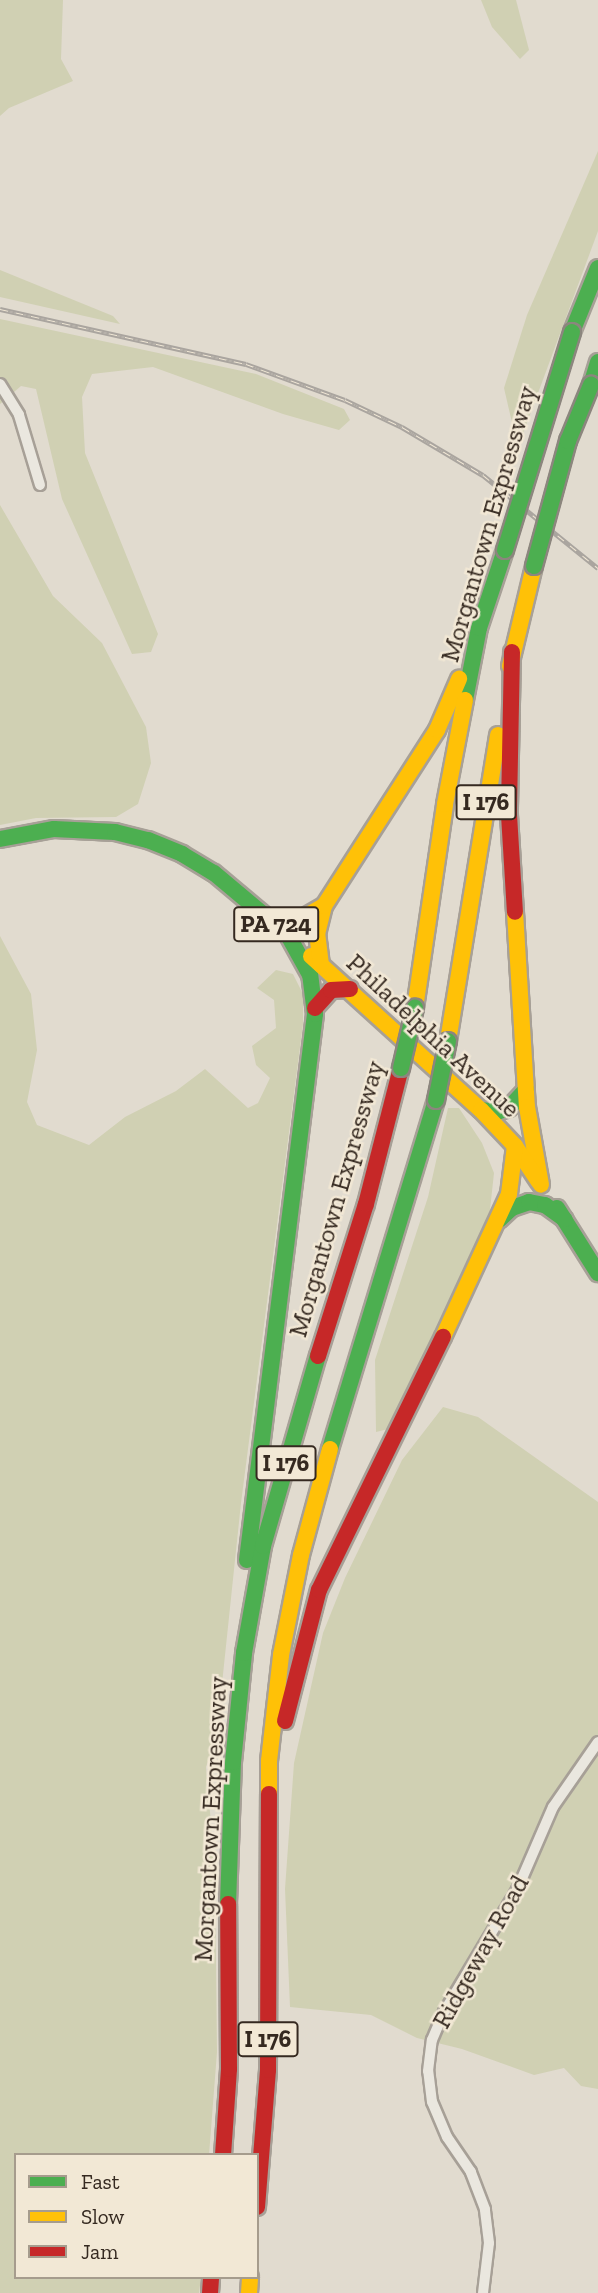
<!DOCTYPE html>
<style>
body{margin:0}
#map{position:relative;width:598px;height:2293px;overflow:hidden;background:#e1dbcf;font-family:"Zilla Slab",serif}
div>[style]{position:absolute}
.green>*{inset:0;background:#d0d0b3}
.roads{filter:drop-shadow(2px 0 #a7a097) drop-shadow(-2px 0 #a7a097) drop-shadow(0 2px #a7a097) drop-shadow(0 -2px #a7a097)}
.street>*{height:10px;margin:-5px;padding:0 5px;transform-origin:5px;border-radius:5px;background:#eae7df}
.fast>*{height:16px;margin:-8px;padding:0 8px;transform-origin:8px;border-radius:8px;background:#4caf50}
.slow>*{height:16px;margin:-8px;padding:0 8px;transform-origin:8px;border-radius:8px;background:#ffc107}
.jam>*{height:16px;margin:-8px;padding:0 8px;transform-origin:8px;border-radius:8px;background:#c62828}
.rail>*{height:5px;margin-top:-2.5px;transform-origin:0;background:repeating-linear-gradient(90deg,#f2e8d5 0 8px,#aaa59f 0 16px);box-sizing:border-box;border-block:2px solid #aaa59f}
.bridges{filter:drop-shadow(2px 0 #8c867e) drop-shadow(-2px 0 #8c867e) drop-shadow(0 2px #8c867e) drop-shadow(0 -2px #8c867e)}
.fast-bridge>*{height:16px;margin:-8px;padding:0 8px;transform-origin:8px;border-radius:8px;background:#4caf50}
span{translate:-50% -50%;white-space:nowrap;text-align:center;line-height:1.15;-webkit-text-stroke:5px #f2e8d5;paint-order:stroke}
.shield-label span{padding:2px 5px;background:#f2e8d5;border:2px solid;border-radius:5px;-webkit-text-stroke-width:0}
.shield-label{font-size:24px;color:#352920;font-weight:700}
.street-label{font-size:26px;color:#352920}
.legend{position:absolute;left:14px;top:2153px;width:245px;height:126px;box-sizing:border-box;background:#f2e8d5;border:2px solid #a69c8d;margin:0;padding:9px 12px;list-style:none;font-size:21px;color:#352920}
.legend li{display:flex;align-items:center;gap:14px;height:35px}
.legend b{width:35px;border:2px solid #a69c8d}
</style>
<div id="map">
<div class="green">
<div style="clip-path:polygon(0 0,63px 0,61px 59px,73px 81px,9px 108px,0 116px)"></div>
<div style="clip-path:polygon(481px 0,516px 0,529px 50px,520px 59px,492px 27px)"></div>
<div style="clip-path:polygon(598px 151px,598px 231px,521px 439px,513px 427px,504px 388px,527px 315px)"></div>
<div style="clip-path:polygon(0 270px,113px 316px,120px 324px,0 297px)"></div>
<div style="clip-path:polygon(0 319px,256px 374px,344px 409px,350px 420px,339px 430px,283px 414px,153px 367px,92px 374px,82px 397px,85px 453px,158px 634px,151px 652px,132px 654px,62px 499px,36px 389px,21px 386px,0 404px)"></div>
<div style="clip-path:polygon(0 505px,53px 596px,102px 643px,146px 727px,151px 763px,138px 804px,116px 817px,36px 818px,0 825px)"></div>
<div style="clip-path:polygon(0 936px,31px 994px,37px 1050px,27px 1102px,37px 1125px,89px 1145px,125px 1117px,176px 1091px,205px 1069px,248px 1108px,258px 1103px,270px 1078px,256px 1065px,252px 1046px,276px 1028px,274px 1000px,257px 988px,276px 970px,293px 974px,303px 994px,303px 1024px,241px 1503px,216px 1741px,206px 1767px,215px 1868px,217px 2052px,209px 2155px,16px 2155px,16px 2277px,201px 2277px,199px 2293px,0 2293px)"></div>
<div style="clip-path:polygon(448px 1108px,459px 1108px,482px 1143px,494px 1173px,489px 1219px,388px 1429px,376px 1432px,375px 1360px,428px 1197px)"></div>
<div style="clip-path:polygon(443px 1407px,478px 1417px,598px 1502px,598px 2089px,581px 2086px,564px 2068px,534px 2075px,462px 2049px,417px 2038px,371px 2015px,290px 2007px,285px 1889px,294px 1763px,323px 1633px,345px 1578px,402px 1460px)"></div>
</div>
<div class="roads">
<div class="street">
<div style="left:0;top:384px;width:36px;rotate:58deg"></div>
<div style="left:19px;top:415px;width:73px;rotate:73.3deg"></div>
<div style="left:483px;top:2293px;width:50px;rotate:-83.2deg"></div>
<div style="left:489px;top:2243px;width:34px;rotate:-97deg"></div>
<div style="left:485px;top:2209px;width:40px;rotate:-111deg"></div>
<div style="left:471px;top:2172px;width:42px;rotate:-124.4deg"></div>
<div style="left:447px;top:2137px;width:38px;rotate:-113deg"></div>
<div style="left:432px;top:2102px;width:31px;rotate:-97deg"></div>
<div style="left:428px;top:2071px;width:31px;rotate:-83deg"></div>
<div style="left:432px;top:2040px;width:30px;rotate:-67deg"></div>
<div style="left:444px;top:2012px;width:142px;rotate:-59.1deg"></div>
<div style="left:517px;top:1890px;width:90px;rotate:-66.6deg"></div>
<div style="left:553px;top:1807px;width:79px;rotate:-55.3deg"></div>
</div>
<div class="fast">
<div style="left:572px;top:332px;width:69px;rotate:-67.9deg"></div>
<div style="left:591px;top:385px;width:24px;rotate:-73deg"></div>
<div style="left:465px;top:700px;width:73px;rotate:-79deg"></div>
<div style="left:479px;top:628px;width:82px;rotate:-71.6deg"></div>
<div style="left:0;top:839px;width:55px;rotate:-10.5deg"></div>
<div style="left:54px;top:829px;width:61px;rotate:2.8deg"></div>
<div style="left:115px;top:832px;width:34px;rotate:14deg"></div>
<div style="left:148px;top:840px;width:37px;rotate:22deg"></div>
<div style="left:182px;top:854px;width:37px;rotate:31deg"></div>
<div style="left:214px;top:873px;width:89px;rotate:40deg"></div>
<div style="left:481px;top:1110px;width:16px;rotate:7deg"></div>
<div style="left:497px;top:1112px;width:13px;rotate:-18deg"></div>
<div style="left:509px;top:1108px;width:25px;rotate:-47deg"></div>
<div style="left:557px;top:1208px;width:77px;rotate:57.8deg"></div>
<div style="left:499px;top:1220px;width:18px;rotate:-43deg"></div>
<div style="left:512px;top:1208px;width:18px;rotate:-19deg"></div>
<div style="left:529px;top:1202px;width:16px;rotate:11deg"></div>
<div style="left:545px;top:1205px;width:24px;rotate:36deg"></div>
<div style="left:330px;top:1449px;width:365px;rotate:-73.1deg"></div>
<div style="left:247px;top:1560px;width:550px;rotate:-82.9deg"></div>
<div style="left:315px;top:1014px;width:39px;rotate:-97deg"></div>
<div style="left:310px;top:975px;width:43px;rotate:-118.9deg"></div>
<div style="left:228px;top:1904px;width:142px;rotate:-88deg"></div>
<div style="left:233px;top:1762px;width:110px;rotate:-84.2deg"></div>
<div style="left:244px;top:1653px;width:109px;rotate:-79.9deg"></div>
<div style="left:263px;top:1546px;width:198px;rotate:-73.9deg"></div>
</div>
<div class="slow">
<div style="left:510px;top:666px;width:103px;rotate:-76.5deg"></div>
<div style="left:515px;top:912px;width:195px;rotate:86.5deg"></div>
<div style="left:527px;top:1107px;width:79px;rotate:79.8deg"></div>
<div style="left:274px;top:923px;width:22px;rotate:-3deg"></div>
<div style="left:296px;top:922px;width:32px;rotate:-30deg"></div>
<div style="left:311px;top:956px;width:229px;rotate:42.2deg"></div>
<div style="left:481px;top:1110px;width:50px;rotate:46.6deg"></div>
<div style="left:515px;top:1146px;width:43px;rotate:56.3deg"></div>
<div style="left:321px;top:965px;width:31px;rotate:-97deg"></div>
<div style="left:317px;top:934px;width:29px;rotate:-76deg"></div>
<div style="left:324px;top:906px;width:209px;rotate:-57.3deg"></div>
<div style="left:437px;top:730px;width:56px;rotate:-66.7deg"></div>
<div style="left:415px;top:1008px;width:206px;rotate:-81.6deg"></div>
<div style="left:445px;top:804px;width:106px;rotate:-79.1deg"></div>
<div style="left:448px;top:1041px;width:310px;rotate:-80.7deg"></div>
<div style="left:443px;top:1337px;width:157px;rotate:-65.2deg"></div>
<div style="left:509px;top:1194px;width:48px;rotate:-82.9deg"></div>
<div style="left:269px;top:1794px;width:33px;rotate:-90deg"></div>
<div style="left:269px;top:1761px;width:107px;rotate:-83.5deg"></div>
<div style="left:281px;top:1655px;width:102px;rotate:-78.7deg"></div>
<div style="left:301px;top:1555px;width:110px;rotate:-74.7deg"></div>
<div style="left:249px;top:2293px;width:16px;rotate:-86deg"></div>
</div>
<div class="jam">
<div style="left:512px;top:652px;width:163px;rotate:91.1deg"></div>
<div style="left:509px;top:815px;width:97px;rotate:86.5deg"></div>
<div style="left:315px;top:1008px;width:24px;rotate:-48deg"></div>
<div style="left:331px;top:990px;width:19px;rotate:-3deg"></div>
<div style="left:318px;top:1356px;width:159px;rotate:-72.5deg"></div>
<div style="left:366px;top:1204px;width:140px;rotate:-75.6deg"></div>
<div style="left:285px;top:1721px;width:135px;rotate:-75.5deg"></div>
<div style="left:319px;top:1590px;width:282px;rotate:-63.9deg"></div>
<div style="left:223px;top:2155px;width:86px;rotate:-86deg"></div>
<div style="left:229px;top:2069px;width:165px;rotate:-90.3deg"></div>
<div style="left:257px;top:2207px;width:137px;rotate:-85.4deg"></div>
<div style="left:268px;top:2070px;width:276px;rotate:-89.8deg"></div>
<div style="left:210px;top:2293px;width:16px;rotate:-86deg"></div>
</div>
</div>
<div class="rail">
<div style="left:0;top:309px;width:252px;rotate:12.6deg"></div>
<div style="left:246px;top:364px;width:105px;rotate:20deg"></div>
<div style="left:345px;top:400px;width:63px;rotate:25.3deg"></div>
<div style="left:402px;top:427px;width:94px;rotate:30.7deg"></div>
<div style="left:483px;top:475px;width:148px;rotate:39deg"></div>
</div>
<div class="bridges">
<div class="fast-bridge">
<div style="left:505px;top:550px;width:228px;rotate:-72.9deg"></div>
<div style="left:534px;top:566px;width:130px;rotate:-74.8deg"></div>
<div style="left:568px;top:441px;width:61px;rotate:-67.7deg"></div>
<div style="left:401px;top:1068px;width:62px;rotate:-76.9deg"></div>
<div style="left:436px;top:1100px;width:60px;rotate:-78.5deg"></div>
</div>
</div>
<div class="shield-label">
<span style="left:486px;top:802px">I 176</span>
<span style="left:276px;top:924px">PA 724</span>
<span style="left:286px;top:1463px">I 176</span>
<span style="left:268px;top:2039px">I 176</span>
</div>
<div class="street-label">
<span style="left:489px;top:524px;rotate:-74deg">Morgantown Expressway</span>
<span style="left:433px;top:1036px;rotate:43deg">Philadelphia Avenue</span>
<span style="left:337px;top:1199px;rotate:-74deg">Morgantown Expressway</span>
<span style="left:211px;top:1819px;rotate:-87deg">Morgantown Expressway</span>
<span style="left:481px;top:1952px;rotate:-61deg">Ridgeway Road</span>
</div>
<ul class="legend">
<li><b style="height:9px;background:#4caf50"></b>Fast</li>
<li><b style="height:9px;background:#ffc107"></b>Slow</li>
<li><b style="height:9px;background:#c62828"></b>Jam</li>
</ul>
</div>
